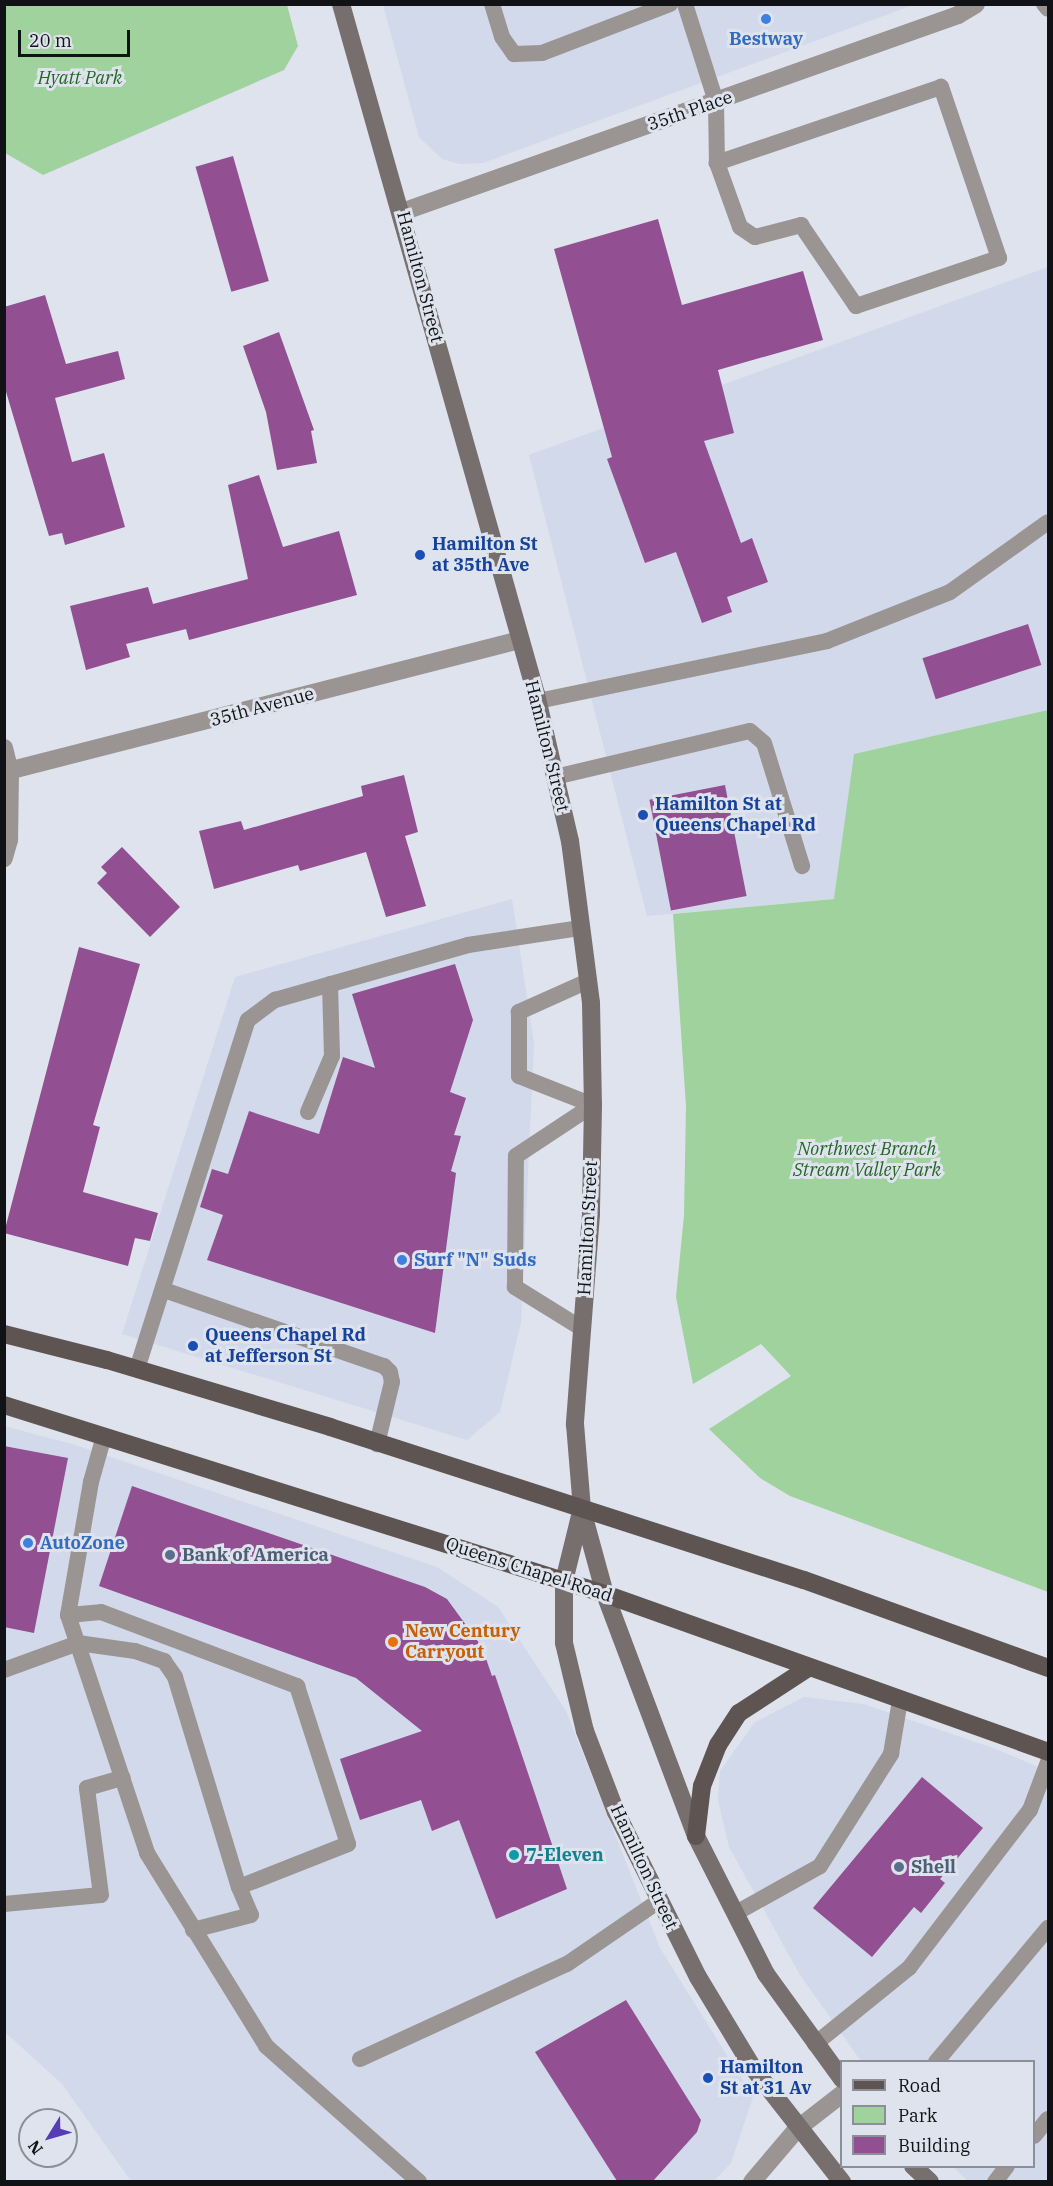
<!DOCTYPE html>
<style>
body{margin:0}
#map{position:relative;width:1053px;height:2186px;overflow:hidden;background:#dee3ed;font-family:"IBM Plex Serif",serif}
div>[style]{position:absolute}
.built>*{inset:0;background:#d1d9ea}
.green>*{inset:0;background:#a0d29e}
.building>*{inset:0;background:#925092;transform-origin:0 0}
.lane>*{height:16px;margin:-8px;padding:0 8px;transform-origin:8px;border-radius:8px;background:#9a9493}
.street>*{height:18px;margin:-9px;padding:0 9px;transform-origin:9px;border-radius:9px;background:#9a9493}
.secondary>*{height:18px;margin:-9px;padding:0 9px;transform-origin:9px;border-radius:9px;background:#776f6d}
.primary>*{height:18px;margin:-9px;padding:0 9px;transform-origin:9px;border-radius:9px;background:#5e5552}
.dots>*{width:16px;height:16px;translate:-50% -50%;box-sizing:border-box;border:3px solid #dee3ed;border-radius:50%}
span{translate:-50% -50%;white-space:nowrap;text-align:center;line-height:1.15;-webkit-text-stroke:6px #dee3ed;paint-order:stroke}
.shop-label{font-size:18px;color:#366cbe;font-weight:700}
.left{translate:0 -50%;text-align:left}
.park-label{font-size:18px;color:#226823;font-style:italic}
.street-label{font-size:18px;color:#101215}
.transit-label{font-size:18px;color:#164399;font-weight:700}
.service-label{font-size:18px;color:#4e5e75;font-weight:700}
.food-label{font-size:18px;color:#c56008;font-weight:700}
.culture-label{font-size:18px;color:#0d838f;font-weight:700}
.frame{position:absolute;inset:0;border:6px solid #101215;pointer-events:none}
.legend{position:absolute;left:840px;top:2060px;width:195px;height:108px;box-sizing:border-box;background:#dee3ed;border:2px solid #8c8f97;margin:0;padding:8px 10px;list-style:none;font-size:18px;color:#101215}
.legend li{display:flex;align-items:center;gap:12px;height:30px}
.legend b{width:30px;border:2px solid #8c8f97}
.north{position:absolute;left:18px;top:2108px;width:60px;height:60px;box-sizing:border-box;background:#dee3ed;border:2px solid #8c8f97;border-radius:50%;rotate:233deg;font-size:16px;font-weight:700;line-height:24px;text-align:center;color:#101215}
.north::after{content:'';display:block;margin:auto;width:21px;height:27px;background:#563db5;clip-path:polygon(50% 0,100% 100%,50% 72%,0 100%)}
.scale{position:absolute;left:18px;top:30px;width:112px;height:27px;box-sizing:border-box;border:3px solid #101215;border-top:0;padding-left:8px;font-size:18px;line-height:21px;white-space:nowrap;color:#101215;-webkit-text-stroke:4px #dee3ed;paint-order:stroke}
</style>
<div id="map">
<div class="built">
<div style="clip-path:polygon(383px 5px,913px 5px,483px 163px,460px 164px,442px 159px,419px 137px)"></div>
<div style="clip-path:polygon(1048px 267px,1048px 710px,854px 754px,835px 899px,647px 916px,529px 455px)"></div>
<div style="clip-path:polygon(512px 899px,534px 1043px,521px 1322px,500px 1412px,467px 1440px,122px 1334px,235px 977px)"></div>
<div style="clip-path:polygon(4px 1426px,72px 1444px,437px 1567px,498px 1607px,566px 1711px,660px 1948px,753px 2097px,731px 2163px,714px 2181px,131px 2181px,62px 2084px,5px 2032px)"></div>
<div style="clip-path:polygon(804px 1697px,863px 1704px,996px 1749px,1048px 1771px,1048px 2181px,968px 2181px,953px 2167px,1034px 2166px,1034px 2062px,861px 2061px,800px 1975px,729px 1847px,718px 1800px,720px 1771px,755px 1722px)"></div>
</div>
<div class="green">
<div style="clip-path:polygon(5px 4px,287px 5px,298px 46px,284px 70px,43px 175px,5px 153px)"></div>
<div style="clip-path:polygon(1048px 710px,1048px 1592px,790px 1496px,760px 1478px,709px 1429px,791px 1376px,761px 1344px,693px 1384px,676px 1297px,684px 1215px,686px 1106px,673px 914px,834px 899px,854px 754px)"></div>
</div>
<div class="building">
<div style="left:233px;top:156px;width:130px;height:39px;rotate:74deg"></div>
<div style="clip-path:polygon(658px 219px,682px 305px,803px 271px,823px 340px,718px 370px,734px 433px,704px 441px,741px 543px,752px 538px,768px 582px,727px 597px,732px 612px,702px 623px,676px 552px,645px 563px,607px 459px,612px 457px,554px 249px)"></div>
<div style="clip-path:polygon(45px 295px,66px 364px,118px 351px,125px 379px,55px 398px,72px 462px,104px 453px,125px 527px,65px 545px,62px 533px,49px 536px,4px 385px,4px 307px)"></div>
<div style="clip-path:polygon(279px 332px,314px 430px,311px 431px,317px 463px,277px 470px,266px 412px,243px 346px)"></div>
<div style="clip-path:polygon(259px 475px,283px 547px,339px 531px,357px 595px,189px 640px,186px 629px,126px 644px,130px 657px,86px 670px,70px 606px,148px 587px,153px 604px,248px 579px,228px 485px)"></div>
<div style="left:1028px;top:624px;width:43px;height:111px;rotate:72deg"></div>
<div style="clip-path:polygon(404px 775px,418px 832px,405px 836px,426px 906px,386px 917px,366px 852px,300px 871px,298px 865px,214px 889px,199px 831px,241px 821px,244px 830px,363px 796px,361px 786px)"></div>
<div style="left:725px;top:785px;width:113px;height:77px;rotate:79deg"></div>
<div style="clip-path:polygon(122px 847px,180px 907px,150px 937px,97px 883px,107px 873px,101px 867px)"></div>
<div style="clip-path:polygon(79px 947px,140px 964px,93px 1125px,100px 1127px,83px 1192px,158px 1213px,150px 1241px,135px 1238px,128px 1266px,4px 1233px)"></div>
<div style="clip-path:polygon(455px 964px,473px 1020px,450px 1092px,466px 1098px,454px 1135px,461px 1136px,451px 1171px,456px 1173px,435px 1333px,207px 1260px,223px 1215px,200px 1207px,212px 1169px,228px 1174px,249px 1111px,319px 1134px,343px 1057px,375px 1068px,352px 994px)"></div>
<div style="clip-path:polygon(4px 1446px,68px 1458px,34px 1633px,4px 1627px)"></div>
<div style="clip-path:polygon(132px 1486px,425px 1587px,447px 1599px,482px 1647px,492px 1676px,495px 1675px,567px 1889px,496px 1919px,459px 1820px,432px 1831px,421px 1800px,360px 1820px,340px 1759px,422px 1731px,356px 1678px,99px 1586px)"></div>
<div style="clip-path:polygon(922px 1777px,983px 1828px,940px 1879px,945px 1883px,921px 1913px,914px 1907px,872px 1957px,813px 1908px)"></div>
<div style="clip-path:polygon(626px 2000px,701px 2120px,697px 2132px,653px 2181px,617px 2181px,535px 2052px)"></div>
</div>
<div class="lane">
<div style="left:492px;top:4px;width:34px;rotate:73deg"></div>
<div style="left:502px;top:37px;width:21px;rotate:55deg"></div>
<div style="left:514px;top:54px;width:28px;rotate:-2deg"></div>
<div style="left:542px;top:53px;width:137px;rotate:-20.9deg"></div>
<div style="left:685px;top:4px;width:103px;rotate:72.4deg"></div>
<div style="left:716px;top:102px;width:61px;rotate:89.1deg"></div>
<div style="left:717px;top:163px;width:68px;rotate:70.2deg"></div>
<div style="left:740px;top:227px;width:18px;rotate:34deg"></div>
<div style="left:755px;top:237px;width:48px;rotate:-14.6deg"></div>
<div style="left:801px;top:225px;width:98px;rotate:55.8deg"></div>
<div style="left:856px;top:306px;width:151px;rotate:-18.6deg"></div>
<div style="left:999px;top:258px;width:181px;rotate:-108.7deg"></div>
<div style="left:941px;top:87px;width:237px;rotate:161.3deg"></div>
<div style="left:1044px;top:4px;width:6px;rotate:51deg"></div>
<div style="left:538px;top:701px;width:295px;rotate:-11.7deg"></div>
<div style="left:827px;top:641px;width:132px;rotate:-21.7deg"></div>
<div style="left:950px;top:592px;width:120px;rotate:-35.5deg"></div>
<div style="left:555px;top:777px;width:200px;rotate:-13.3deg"></div>
<div style="left:750px;top:731px;width:18px;rotate:41deg"></div>
<div style="left:764px;top:743px;width:129px;rotate:72.8deg"></div>
<div style="left:588px;top:981px;width:76px;rotate:155.8deg"></div>
<div style="left:519px;top:1012px;width:64px;rotate:90deg"></div>
<div style="left:519px;top:1076px;width:79px;rotate:21.4deg"></div>
<div style="left:308px;top:1112px;width:61px;rotate:-66.8deg"></div>
<div style="left:332px;top:1056px;width:72px;rotate:-91.6deg"></div>
<div style="left:164px;top:1290px;width:233px;rotate:19.1deg"></div>
<div style="left:384px;top:1366px;width:8px;rotate:45deg"></div>
<div style="left:390px;top:1372px;width:10px;rotate:79deg"></div>
<div style="left:392px;top:1382px;width:64px;rotate:103.6deg"></div>
<div style="left:581px;top:1328px;width:78px;rotate:-148.2deg"></div>
<div style="left:515px;top:1287px;width:131px;rotate:-89.6deg"></div>
<div style="left:516px;top:1156px;width:92px;rotate:-33.5deg"></div>
<div style="left:137px;top:1369px;width:366px;rotate:-72.4deg"></div>
<div style="left:248px;top:1020px;width:34px;rotate:-37deg"></div>
<div style="left:275px;top:1000px;width:201px;rotate:-15.9deg"></div>
<div style="left:468px;top:945px;width:114px;rotate:-8.6deg"></div>
<div style="left:104px;top:1436px;width:48px;rotate:105.8deg"></div>
<div style="left:91px;top:1482px;width:135px;rotate:99.8deg"></div>
<div style="left:68px;top:1615px;width:251px;rotate:71.6deg"></div>
<div style="left:147px;top:1853px;width:227px;rotate:58.3deg"></div>
<div style="left:266px;top:2046px;width:205px;rotate:41.6deg"></div>
<div style="left:68px;top:1615px;width:33px;rotate:-5deg"></div>
<div style="left:101px;top:1612px;width:210px;rotate:20.7deg"></div>
<div style="left:297px;top:1686px;width:166px;rotate:72.1deg"></div>
<div style="left:348px;top:1844px;width:117px;rotate:158.5deg"></div>
<div style="left:239px;top:1887px;width:30px;rotate:67deg"></div>
<div style="left:251px;top:1915px;width:60px;rotate:165.5deg"></div>
<div style="left:4px;top:1670px;width:79px;rotate:-20deg"></div>
<div style="left:78px;top:1643px;width:58px;rotate:8deg"></div>
<div style="left:135px;top:1651px;width:31px;rotate:19deg"></div>
<div style="left:164px;top:1661px;width:19px;rotate:55deg"></div>
<div style="left:175px;top:1677px;width:220px;rotate:73.1deg"></div>
<div style="left:4px;top:1904px;width:97px;rotate:-5.3deg"></div>
<div style="left:101px;top:1895px;width:108px;rotate:-97.5deg"></div>
<div style="left:87px;top:1788px;width:37px;rotate:-16deg"></div>
<div style="left:736px;top:1913px;width:96px;rotate:-29.2deg"></div>
<div style="left:820px;top:1866px;width:133px;rotate:-57.6deg"></div>
<div style="left:891px;top:1754px;width:55px;rotate:-80.5deg"></div>
<div style="left:815px;top:2044px;width:121px;rotate:-39deg"></div>
<div style="left:909px;top:1968px;width:199px;rotate:-52.6deg"></div>
<div style="left:1030px;top:1810px;width:51px;rotate:-69.4deg"></div>
<div style="left:360px;top:2059px;width:228px;rotate:-24.7deg"></div>
<div style="left:567px;top:1964px;width:112px;rotate:-34.4deg"></div>
<div style="left:936px;top:2062px;width:175px;rotate:-50.1deg"></div>
<div style="left:1034px;top:2136px;width:22px;rotate:-51deg"></div>
<div style="left:995px;top:2182px;width:20px;rotate:-53deg"></div>
</div>
<div class="street">
<div style="left:402px;top:212px;width:590px;rotate:-19.51deg"></div>
<div style="left:958px;top:15px;width:21px;rotate:-31deg"></div>
<div style="left:4px;top:748px;width:25px;rotate:76deg"></div>
<div style="left:10px;top:772px;width:68px;rotate:90.8deg"></div>
<div style="left:9px;top:840px;width:19px;rotate:106deg"></div>
<div style="left:4px;top:772px;width:533px;rotate:-14.35deg"></div>
<div style="left:752px;top:2182px;width:70px;rotate:-49.7deg"></div>
<div style="left:797px;top:2129px;width:57px;rotate:-37.9deg"></div>
</div>
<div class="secondary">
<div style="left:341px;top:4px;width:717px;rotate:74.22deg"></div>
<div style="left:536px;top:694px;width:151px;rotate:77deg"></div>
<div style="left:570px;top:841px;width:163px;rotate:82.6deg"></div>
<div style="left:591px;top:1003px;width:102px;rotate:88.9deg"></div>
<div style="left:593px;top:1105px;width:109px;rotate:91.1deg"></div>
<div style="left:591px;top:1214px;width:211px;rotate:94.4deg"></div>
<div style="left:575px;top:1424px;width:86px;rotate:85.3deg"></div>
<div style="left:582px;top:1510px;width:87px;rotate:74.7deg"></div>
<div style="left:605px;top:1594px;width:259px;rotate:69.4deg"></div>
<div style="left:696px;top:1836px;width:155px;rotate:63.1deg"></div>
<div style="left:766px;top:1974px;width:130px;rotate:54.1deg"></div>
<div style="left:581px;top:1512px;width:71px;rotate:103.8deg"></div>
<div style="left:564px;top:1581px;width:62px;rotate:90deg"></div>
<div style="left:564px;top:1643px;width:90px;rotate:76.6deg"></div>
<div style="left:585px;top:1731px;width:87px;rotate:69.1deg"></div>
<div style="left:616px;top:1812px;width:184px;rotate:63.6deg"></div>
<div style="left:698px;top:1977px;width:106px;rotate:58.9deg"></div>
<div style="left:753px;top:2068px;width:145px;rotate:52deg"></div>
<div style="left:913px;top:2166px;width:23px;rotate:43deg"></div>
</div>
<div class="primary">
<div style="left:4px;top:1334px;width:106px;rotate:14.2deg"></div>
<div style="left:107px;top:1360px;width:233px;rotate:16.7deg"></div>
<div style="left:330px;top:1427px;width:498px;rotate:17.9deg"></div>
<div style="left:804px;top:1580px;width:259px;rotate:19.8deg"></div>
<div style="left:4px;top:1405px;width:630px;rotate:17.46deg"></div>
<div style="left:605px;top:1594px;width:470px;rotate:19.6deg"></div>
<div style="left:696px;top:1836px;width:50px;rotate:-83.2deg"></div>
<div style="left:702px;top:1786px;width:44px;rotate:-68.7deg"></div>
<div style="left:718px;top:1745px;width:38px;rotate:-57deg"></div>
<div style="left:739px;top:1713px;width:82px;rotate:-33.1deg"></div>
</div>
<div class="dots">
<div style="left:766px;top:19px;background:#3f7fe0"></div>
<div style="left:420px;top:555px;background:#1a4fb4"></div>
<div style="left:643px;top:815px;background:#1a4fb4"></div>
<div style="left:402px;top:1260px;background:#3f7fe0"></div>
<div style="left:193px;top:1346px;background:#1a4fb4"></div>
<div style="left:28px;top:1543px;background:#3f7fe0"></div>
<div style="left:170px;top:1555px;background:#5c6f8a"></div>
<div style="left:393px;top:1642px;background:#e8710a"></div>
<div style="left:514px;top:1855px;background:#0f9aa8"></div>
<div style="left:899px;top:1867px;background:#5c6f8a"></div>
<div style="left:708px;top:2078px;background:#1a4fb4"></div>
</div>
<div class="shop-label">
<span style="left:766px;top:39px">Bestway</span>
<span class="left" style="left:414px;top:1260px">Surf "N" Suds</span>
<span class="left" style="left:40px;top:1543px">AutoZone</span>
</div>
<div class="park-label">
<span style="left:80px;top:78px">Hyatt Park</span>
<span style="left:867px;top:1160px">Northwest Branch<br>Stream Valley Park</span>
</div>
<div class="street-label">
<span style="left:690px;top:111px;rotate:-19deg">35th Place</span>
<span style="left:420px;top:277px;rotate:75deg">Hamilton Street</span>
<span style="left:262px;top:707px;rotate:-15deg">35th Avenue</span>
<span style="left:547px;top:746px;rotate:76deg">Hamilton Street</span>
<span style="left:588px;top:1228px;rotate:-87deg">Hamilton Street</span>
<span style="left:529px;top:1570px;rotate:18deg">Queens Chapel Road</span>
<span style="left:644px;top:1867px;rotate:65deg">Hamilton Street</span>
</div>
<div class="transit-label">
<span class="left" style="left:432px;top:555px">Hamilton St<br>at 35th Ave</span>
<span class="left" style="left:655px;top:815px">Hamilton St at<br>Queens Chapel Rd</span>
<span class="left" style="left:205px;top:1346px">Queens Chapel Rd<br>at Jefferson St</span>
<span class="left" style="left:720px;top:2078px">Hamilton<br>St at 31 Av</span>
</div>
<div class="service-label">
<span class="left" style="left:182px;top:1555px">Bank of America</span>
<span class="left" style="left:911px;top:1867px">Shell</span>
</div>
<div class="food-label">
<span class="left" style="left:405px;top:1642px">New Century<br>Carryout</span>
</div>
<div class="culture-label">
<span class="left" style="left:526px;top:1855px">7-Eleven</span>
</div>
<div class="frame"></div>
<ul class="legend">
<li><b style="height:8px;background:#5e5552"></b>Road</li>
<li><b style="height:16px;background:#a0d29e"></b>Park</li>
<li><b style="height:16px;background:#925092"></b>Building</li>
</ul>
<div class="north">N</div>
<div class="scale">20 m</div>
</div>
